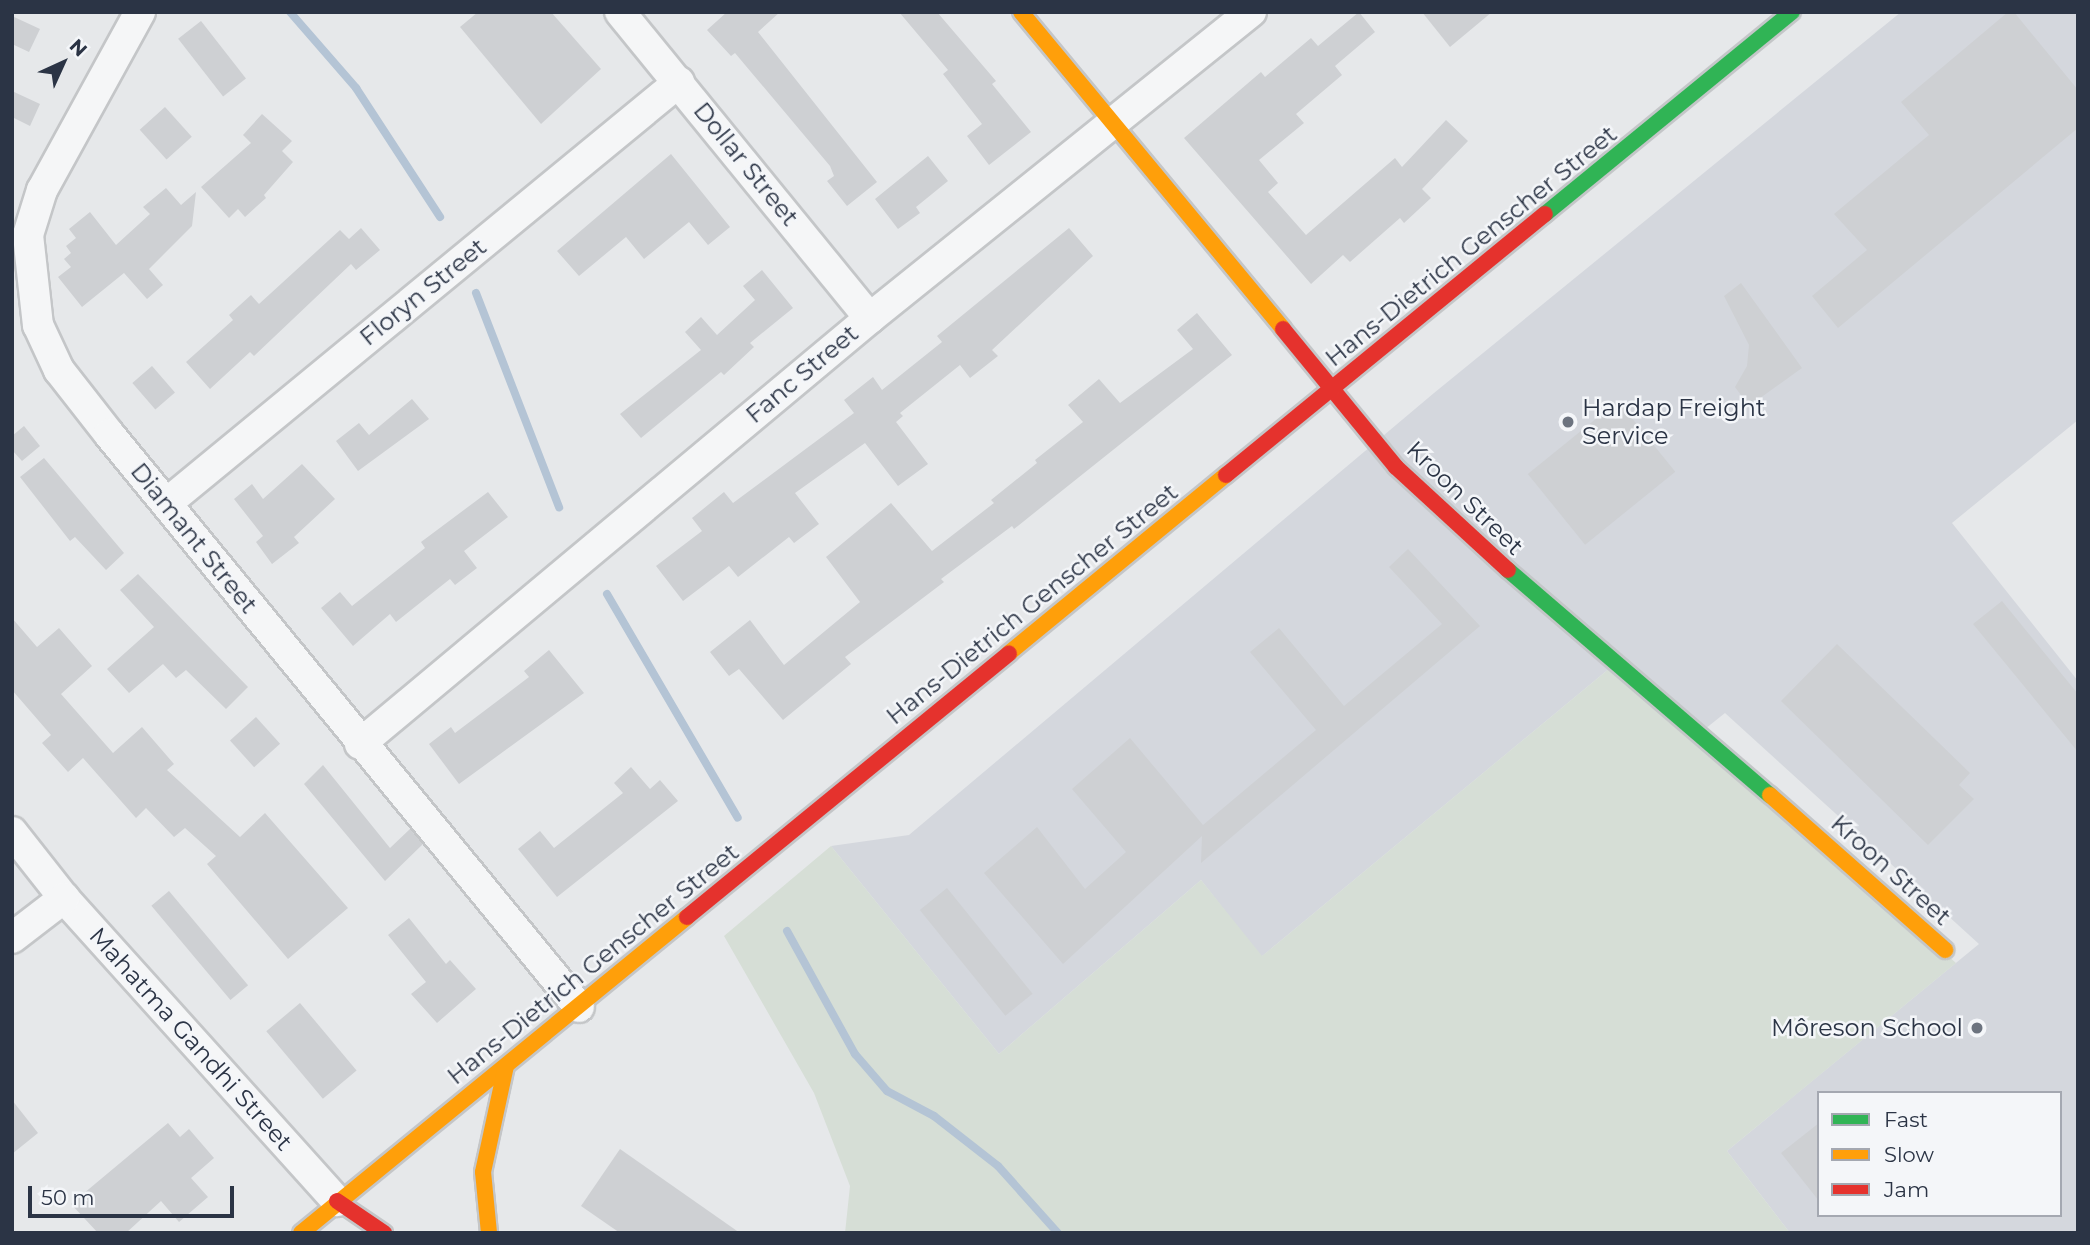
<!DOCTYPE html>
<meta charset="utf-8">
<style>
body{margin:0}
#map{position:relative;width:2090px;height:1245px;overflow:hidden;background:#e6e8ea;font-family:Montserrat,sans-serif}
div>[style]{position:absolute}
.built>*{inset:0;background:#d4d7dd}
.green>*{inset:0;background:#d6ded6}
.stream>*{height:8px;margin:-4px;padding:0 4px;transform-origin:4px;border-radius:4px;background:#b4c4d5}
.building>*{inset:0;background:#ced0d3;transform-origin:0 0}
.roads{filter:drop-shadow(2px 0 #c4c6c8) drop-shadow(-2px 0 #c4c6c8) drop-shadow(0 2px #c4c6c8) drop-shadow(0 -2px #c4c6c8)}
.street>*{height:30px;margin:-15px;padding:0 15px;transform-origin:15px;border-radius:15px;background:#f5f6f7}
.fast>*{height:16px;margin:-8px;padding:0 8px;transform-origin:8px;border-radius:8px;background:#30b455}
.slow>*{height:16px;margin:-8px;padding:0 8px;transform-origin:8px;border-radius:8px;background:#ff9f0a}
.jam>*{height:16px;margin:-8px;padding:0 8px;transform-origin:8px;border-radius:8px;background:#e5322d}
.dots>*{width:19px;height:19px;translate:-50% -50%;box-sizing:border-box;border:4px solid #f4f6f9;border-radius:50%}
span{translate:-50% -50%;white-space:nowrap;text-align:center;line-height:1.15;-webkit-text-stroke:5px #f4f6f9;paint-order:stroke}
.street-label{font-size:24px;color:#2b3445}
.poi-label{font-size:24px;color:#2b3445}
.left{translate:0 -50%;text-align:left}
.right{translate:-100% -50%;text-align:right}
.frame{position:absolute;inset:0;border:14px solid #2b3445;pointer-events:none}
.legend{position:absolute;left:1817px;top:1091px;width:245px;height:126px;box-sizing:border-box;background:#f4f6f9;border:2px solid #a4a8b1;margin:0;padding:9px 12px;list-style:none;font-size:21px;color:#2b3445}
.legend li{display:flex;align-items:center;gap:14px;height:35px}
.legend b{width:35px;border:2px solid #a4a8b1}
.north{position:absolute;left:28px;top:28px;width:70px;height:70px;-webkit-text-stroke:5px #f4f6f9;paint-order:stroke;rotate:45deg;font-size:19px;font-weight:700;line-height:28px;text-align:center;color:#2b3445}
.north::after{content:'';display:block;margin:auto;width:24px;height:32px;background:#2b3445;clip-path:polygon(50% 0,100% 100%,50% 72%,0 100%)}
.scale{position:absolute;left:28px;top:1186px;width:206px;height:32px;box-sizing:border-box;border:4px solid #2b3445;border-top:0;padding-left:9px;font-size:21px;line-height:24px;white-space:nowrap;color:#2b3445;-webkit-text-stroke:5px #f4f6f9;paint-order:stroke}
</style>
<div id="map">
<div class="built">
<div style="clip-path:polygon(evenodd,1901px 12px,2078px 12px,2078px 420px,1952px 523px,2078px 681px,2078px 1233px,1790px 1233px,1727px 1151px,1979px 944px,1725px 713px,1700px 733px,1616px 663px,1261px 957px,1201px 880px,999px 1054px,831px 846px,909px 835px,1434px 393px,1901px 12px,1819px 1093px,2060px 1093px,2060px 1215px,1819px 1215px,1819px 1093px)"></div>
</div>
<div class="green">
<div style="clip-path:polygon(1616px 663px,1956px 963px,1727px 1151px,1790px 1233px,845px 1233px,850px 1186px,814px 1093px,724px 936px,831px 846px,999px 1054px,1201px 880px,1262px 956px)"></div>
</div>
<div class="stream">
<div style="left:290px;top:12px;width:101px;rotate:49deg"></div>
<div style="left:356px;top:88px;width:154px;rotate:56.9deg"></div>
<div style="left:476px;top:293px;width:230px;rotate:68.8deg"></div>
<div style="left:607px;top:594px;width:259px;rotate:59.7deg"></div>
<div style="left:787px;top:931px;width:141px;rotate:61.1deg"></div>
<div style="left:855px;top:1054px;width:49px;rotate:49.1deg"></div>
<div style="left:887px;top:1091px;width:53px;rotate:28deg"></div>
<div style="left:934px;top:1116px;width:81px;rotate:38deg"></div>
<div style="left:998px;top:1166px;width:90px;rotate:48.2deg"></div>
</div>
<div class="building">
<div style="clip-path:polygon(478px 12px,551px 12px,601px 69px,541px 124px,460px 27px)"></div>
<div style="clip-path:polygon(727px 12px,780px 12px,758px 32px,877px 182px,847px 206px,827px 181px,834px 176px,830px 166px,735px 53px,731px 56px,707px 30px)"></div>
<div style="clip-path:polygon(899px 12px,937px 12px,996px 81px,992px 84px,1031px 132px,989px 165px,967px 136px,982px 124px,943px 74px,948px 70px)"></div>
<div style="clip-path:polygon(1359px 12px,1375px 32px,1335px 66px,1342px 75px,1296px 114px,1304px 123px,1259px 160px,1278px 183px,1268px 192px,1306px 235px,1395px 158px,1402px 167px,1446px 120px,1468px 141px,1422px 189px,1431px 198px,1404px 223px,1400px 218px,1350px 262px,1343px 255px,1311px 284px,1184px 138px,1261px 72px,1265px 77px,1311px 38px,1318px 46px)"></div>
<div style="clip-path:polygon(1422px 12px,1492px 12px,1450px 47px)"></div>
<div style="clip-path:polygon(2008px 12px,2014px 12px,2078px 90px,2078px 128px,1838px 328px,1812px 296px,1867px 250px,1834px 214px,1929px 135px,1901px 102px)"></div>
<div style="clip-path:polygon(12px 16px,40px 29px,29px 52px,12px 44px)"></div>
<div style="left:201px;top:21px;width:73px;height:29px;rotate:52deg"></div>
<div style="clip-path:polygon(12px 91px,40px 104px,30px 126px,12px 117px)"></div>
<div style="left:165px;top:107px;width:40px;height:34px;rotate:48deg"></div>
<div style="clip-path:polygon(262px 114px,292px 141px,282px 151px,293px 162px,264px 195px,266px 198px,245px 217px,238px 209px,229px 218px,201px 187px,251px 143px,243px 135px)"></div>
<div style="clip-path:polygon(671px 154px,730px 227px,708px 245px,689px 222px,644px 259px,626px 237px,579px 276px,557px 251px)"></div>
<div style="clip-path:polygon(928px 156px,948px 181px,916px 207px,920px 213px,898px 229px,875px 199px)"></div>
<div style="clip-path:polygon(166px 188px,181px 205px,196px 192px,192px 226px,149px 269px,163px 285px,147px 299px,124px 273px,82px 307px,58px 277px,71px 267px,64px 259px,71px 253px,66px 246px,76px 238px,69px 229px,90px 212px,116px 245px,150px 214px,143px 207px)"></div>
<div style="clip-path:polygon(361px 228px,380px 250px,356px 270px,351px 264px,254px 356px,250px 352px,210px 389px,186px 362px,233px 320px,229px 315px,251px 295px,259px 304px,340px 230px,349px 239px)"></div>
<div style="clip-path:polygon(1069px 228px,1093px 256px,992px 350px,998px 356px,970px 378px,960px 365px,900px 413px,903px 416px,896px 422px,928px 464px,898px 486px,865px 443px,795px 493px,819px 524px,794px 543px,789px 537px,738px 577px,729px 566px,683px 601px,656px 566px,702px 531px,692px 518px,724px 492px,733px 503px,854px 413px,844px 400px,873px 377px,882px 390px,942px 342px,937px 336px)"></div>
<div style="clip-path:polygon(762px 270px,793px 308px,750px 343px,754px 347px,724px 375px,721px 372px,641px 438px,620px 414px,701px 350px,685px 332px,701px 317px,717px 335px,755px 300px,743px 286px)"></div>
<div style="clip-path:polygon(1741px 283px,1802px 368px,1749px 406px,1735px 387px,1747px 366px,1749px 345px,1724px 296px)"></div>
<div style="clip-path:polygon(1197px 313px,1232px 355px,1014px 529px,1012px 526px,941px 579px,944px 582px,845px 657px,851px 664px,783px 720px,739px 669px,729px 676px,710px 652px,750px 620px,784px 665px,860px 602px,826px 557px,891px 503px,932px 551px,994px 503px,991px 500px,1037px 463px,1035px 460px,1083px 422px,1068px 405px,1099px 379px,1120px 403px,1193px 349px,1177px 330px)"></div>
<div style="left:152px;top:366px;width:35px;height:26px;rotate:49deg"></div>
<div style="clip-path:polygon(412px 399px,429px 419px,358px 471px,336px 441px,359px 423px,369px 435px)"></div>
<div style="left:1618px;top:401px;width:91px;height:116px;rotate:51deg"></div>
<div style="clip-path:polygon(24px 426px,40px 446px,22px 461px,12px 450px,12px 436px)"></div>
<div style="clip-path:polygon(44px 458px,124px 553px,106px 570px,75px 537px,70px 541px,20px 477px)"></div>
<div style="clip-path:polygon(302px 464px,335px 499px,294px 537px,299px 543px,272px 564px,256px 542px,263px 536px,234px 499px,252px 484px,263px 499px)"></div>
<div style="clip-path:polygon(488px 492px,508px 517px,464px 551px,477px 568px,455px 585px,450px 579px,396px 622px,390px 614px,353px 646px,321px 608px,340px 592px,352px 606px,425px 548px,421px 542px)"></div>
<div style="clip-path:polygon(1408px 549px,1480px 626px,1201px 863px,1202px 836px,1063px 964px,984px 873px,1037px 827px,1085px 889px,1126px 852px,1072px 789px,1130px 738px,1203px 825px,1316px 730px,1250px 652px,1279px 628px,1344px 706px,1442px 624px,1389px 567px)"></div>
<div style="clip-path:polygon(138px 574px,248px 687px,226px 709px,186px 670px,176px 678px,163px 664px,129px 693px,107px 669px,154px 627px,120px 590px)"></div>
<div style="clip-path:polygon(2002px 601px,2078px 694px,2078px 752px,1973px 624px)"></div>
<div style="clip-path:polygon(12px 618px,37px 647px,59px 628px,92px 666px,61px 694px,113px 753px,142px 727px,174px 764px,167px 770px,240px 837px,265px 813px,348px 908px,288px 959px,207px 864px,216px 856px,185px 828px,174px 837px,146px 808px,136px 818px,83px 758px,68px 772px,42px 743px,51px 735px,12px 690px)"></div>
<div style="clip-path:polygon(1837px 644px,1970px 773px,1959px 785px,1974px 799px,1928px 845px,1781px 701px)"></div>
<div style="clip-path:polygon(549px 650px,584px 693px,459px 784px,429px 744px,451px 727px,455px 733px,529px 677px,524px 671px)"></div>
<div style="left:256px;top:717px;width:36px;height:35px;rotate:48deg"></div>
<div style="clip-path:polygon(323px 765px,390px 848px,410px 829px,423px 844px,385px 881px,304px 784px)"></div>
<div style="clip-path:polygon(631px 767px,650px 789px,660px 780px,678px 801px,557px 897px,518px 849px,540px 831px,554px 848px,623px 793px,614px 783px)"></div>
<div style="left:947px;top:888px;width:136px;height:35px;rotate:51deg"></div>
<div style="left:169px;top:891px;width:123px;height:23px;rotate:50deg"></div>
<div style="clip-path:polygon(409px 918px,446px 964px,450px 960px,476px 989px,437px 1023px,411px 994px,426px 982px,388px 935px)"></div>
<div style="left:300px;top:1003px;width:88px;height:44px;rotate:50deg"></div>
<div style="clip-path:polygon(12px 1100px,38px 1133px,12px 1154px)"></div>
<div style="clip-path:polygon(168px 1123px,180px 1137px,189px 1129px,214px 1158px,191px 1178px,208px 1197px,179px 1222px,161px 1201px,126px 1233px,98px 1233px,71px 1204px)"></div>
<div style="clip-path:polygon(1819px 1123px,1819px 1201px,1781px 1153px)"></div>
<div style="clip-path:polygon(620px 1149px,740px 1233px,620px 1233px,581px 1206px)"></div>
</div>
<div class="roads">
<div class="street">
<div style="left:140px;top:12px;width:203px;rotate:118.8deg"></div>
<div style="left:42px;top:190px;width:47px;rotate:107.3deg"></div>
<div style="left:28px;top:235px;width:91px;rotate:83.7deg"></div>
<div style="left:38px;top:325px;width:50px;rotate:65deg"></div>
<div style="left:59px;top:370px;width:81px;rotate:52deg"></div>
<div style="left:109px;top:434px;width:741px;rotate:50.64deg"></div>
<div style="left:620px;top:12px;width:395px;rotate:50.8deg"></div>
<div style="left:167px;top:503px;width:663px;rotate:-39.43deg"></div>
<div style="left:360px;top:744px;width:665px;rotate:-39.87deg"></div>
<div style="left:870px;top:318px;width:489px;rotate:-38.8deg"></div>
<div style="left:12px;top:832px;width:84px;rotate:51.8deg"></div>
<div style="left:64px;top:898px;width:408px;rotate:48deg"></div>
<div style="left:12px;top:938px;width:66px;rotate:-37.6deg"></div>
</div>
<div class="fast">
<div style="left:1545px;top:214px;width:319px;rotate:-39.3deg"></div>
<div style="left:1508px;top:570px;width:345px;rotate:40.7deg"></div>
</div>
<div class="slow">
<div style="left:1021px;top:12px;width:411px;rotate:50.4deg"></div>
<div style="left:1009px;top:653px;width:281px;rotate:-39.4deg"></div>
<div style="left:1770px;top:795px;width:234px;rotate:41.5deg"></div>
<div style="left:301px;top:1233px;width:499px;rotate:-39.3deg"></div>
<div style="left:489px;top:1233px;width:61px;rotate:-95.6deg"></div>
<div style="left:483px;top:1172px;width:108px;rotate:-77.8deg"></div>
</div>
<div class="jam">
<div style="left:1283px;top:329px;width:178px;rotate:50.7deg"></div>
<div style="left:1396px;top:467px;width:152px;rotate:42.6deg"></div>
<div style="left:1226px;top:475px;width:412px;rotate:-39.3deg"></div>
<div style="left:687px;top:917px;width:416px;rotate:-39.3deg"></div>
<div style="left:337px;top:1201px;width:57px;rotate:34.2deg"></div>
</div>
</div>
<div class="dots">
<div style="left:1568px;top:422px;background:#6c737f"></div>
<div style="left:1977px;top:1028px;background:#6c737f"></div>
</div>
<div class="street-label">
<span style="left:746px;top:164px;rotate:51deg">Dollar Street</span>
<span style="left:1471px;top:246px;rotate:-39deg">Hans-Dietrich Genscher Street</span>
<span style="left:423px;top:292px;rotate:-39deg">Floryn Street</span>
<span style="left:802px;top:374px;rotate:-40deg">Fanc Street</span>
<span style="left:1465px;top:498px;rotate:44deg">Kroon Street</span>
<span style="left:194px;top:538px;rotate:51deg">Diamant Street</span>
<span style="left:1032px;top:604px;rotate:-39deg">Hans-Dietrich Genscher Street</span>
<span style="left:1891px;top:870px;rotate:42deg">Kroon Street</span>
<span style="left:593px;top:964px;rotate:-39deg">Hans-Dietrich Genscher Street</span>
<span style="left:191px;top:1039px;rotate:48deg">Mahatma Gandhi Street</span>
</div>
<div class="poi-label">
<span class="left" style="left:1582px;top:422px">Hardap Freight<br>Service</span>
<span class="right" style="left:1963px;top:1028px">Môreson School</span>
</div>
<div class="frame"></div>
<ul class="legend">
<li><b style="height:9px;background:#30b455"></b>Fast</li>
<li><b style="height:9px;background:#ff9f0a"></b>Slow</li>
<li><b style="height:9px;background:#e5322d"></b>Jam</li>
</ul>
<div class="north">N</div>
<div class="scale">50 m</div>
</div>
